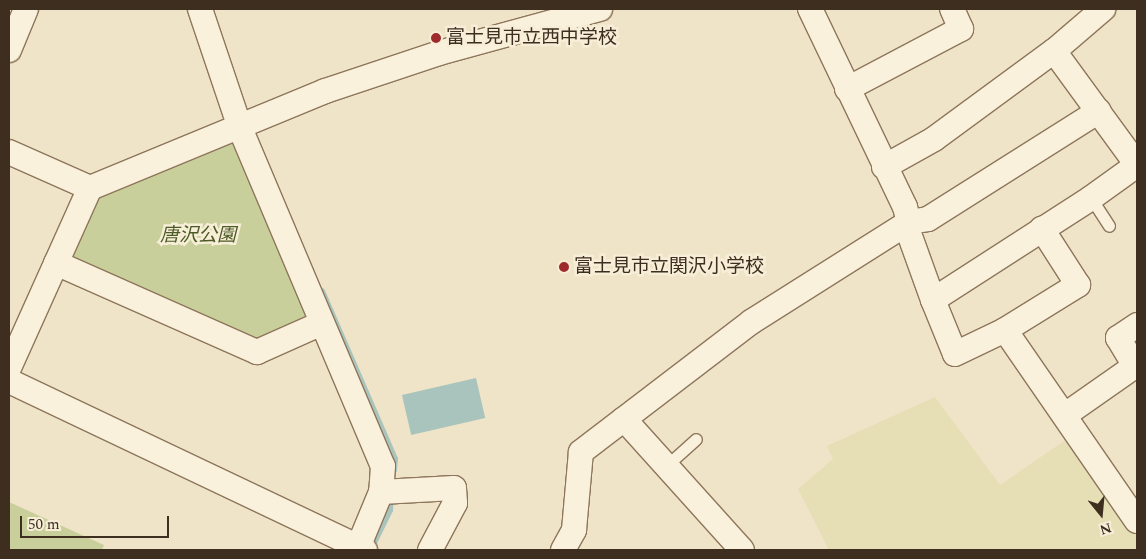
<!DOCTYPE html>
<meta charset="utf-8">
<style>
body{margin:0}
#map{position:relative;width:1146px;height:559px;overflow:hidden;background:#f0e4c8;font-family:Spectral,"Noto Sans JP",serif}
div>[style]{position:absolute}
.farmland>*{inset:0;background:#e6deb5}
.green>*{inset:0;background:#c9cf9b}
.water>*{inset:0;background:#a9c4bc;transform-origin:0 0}
.stream>*{height:6px;margin:-3px;padding:0 3px;transform-origin:3px;border-radius:3px;background:#a9c4bc}
.roads{filter:drop-shadow(1px 0 #8d765c) drop-shadow(-1px 0 #8d765c) drop-shadow(0 1px #8d765c) drop-shadow(0 -1px #8d765c)}
.service>*{height:11px;margin:-5.5px;padding:0 5.5px;transform-origin:5.5px;border-radius:5.5px;background:#faf1dc}
.minor>*{height:24px;margin:-12px;padding:0 12px;transform-origin:12px;border-radius:12px;background:#faf1dc}
.dots>*{width:14px;height:14px;translate:-50% -50%;box-sizing:border-box;border:2px solid #f7eed8;border-radius:50%}
span{translate:-50% -50%;white-space:nowrap;text-align:center;line-height:1.15;-webkit-text-stroke:5px #f7eed8;paint-order:stroke}
.poi-label{font-size:19px;color:#3d2e20}
.left{translate:0 -50%;text-align:left}
.park-label{font-size:19px;color:#4d5a26;font-style:italic}
.frame{position:absolute;inset:0;border:10px solid #3d2e20;pointer-events:none}
.north{position:absolute;left:1076px;top:489px;width:50px;height:50px;-webkit-text-stroke:4px #f7eed8;paint-order:stroke;rotate:163deg;font-size:14px;font-weight:700;line-height:20px;text-align:center;color:#3d2e20}
.north::after{content:'';display:block;margin:auto;width:18px;height:22px;background:#3d2e20;clip-path:polygon(50% 0,100% 100%,50% 72%,0 100%)}
.scale{position:absolute;left:20px;top:516px;width:149px;height:22px;box-sizing:border-box;border:2px solid #3d2e20;border-top:0;padding-left:6px;font-size:15px;line-height:18px;white-space:nowrap;color:#3d2e20;-webkit-text-stroke:4px #f7eed8;paint-order:stroke}
</style>
<div id="map">
<div class="farmland">
<div style="clip-path:polygon(935px 397px,1000px 485px,1070px 437px,1137px 532px,1137px 550px,829px 550px,798px 489px,833px 459px,827px 446px)"></div>
</div>
<div class="green">
<div style="clip-path:polygon(232px 140px,315px 317px,254px 342px,72px 263px,69px 255px,99px 196px)"></div>
<div style="clip-path:polygon(9px 502px,104px 545px,102px 550px,9px 550px)"></div>
</div>
<div class="water">
<div style="left:476px;top:378px;width:41px;height:76px;rotate:77deg"></div>
</div>
<div class="stream">
<div style="left:322px;top:291px;width:183px;rotate:66.5deg"></div>
<div style="left:395px;top:459px;width:11px;rotate:95deg"></div>
<div style="left:371px;top:549px;width:43px;rotate:-64deg"></div>
<div style="left:390px;top:510px;width:15px;rotate:-86deg"></div>
</div>
<div class="roads">
<div class="service">
<div style="left:1091px;top:198px;width:33px;rotate:57deg"></div>
<div style="left:666px;top:466px;width:40px;rotate:-42deg"></div>
</div>
<div class="minor">
<div style="left:200px;top:9px;width:126px;rotate:71.4deg"></div>
<div style="left:240px;top:128px;width:367px;rotate:67.1deg"></div>
<div style="left:383px;top:466px;width:26px;rotate:94deg"></div>
<div style="left:381px;top:492px;width:63px;rotate:112.5deg"></div>
<div style="left:9px;top:50px;width:44px;rotate:-67.5deg"></div>
<div style="left:1054px;top:51px;width:65px;rotate:-40.6deg"></div>
<div style="left:847px;top:89px;width:129px;rotate:-27.8deg"></div>
<div style="left:961px;top:29px;width:22px;rotate:-114deg"></div>
<div style="left:9px;top:152px;width:89px;rotate:24deg"></div>
<div style="left:884px;top:167px;width:57px;rotate:-29.2deg"></div>
<div style="left:934px;top:139px;width:149px;rotate:-36.3deg"></div>
<div style="left:1054px;top:51px;width:141px;rotate:53.9deg"></div>
<div style="left:909px;top:222px;width:19px;rotate:-9deg"></div>
<div style="left:928px;top:219px;width:202px;rotate:-32.3deg"></div>
<div style="left:906px;top:225px;width:80px;rotate:70.2deg"></div>
<div style="left:933px;top:300px;width:188px;rotate:-32.8deg"></div>
<div style="left:1091px;top:198px;width:57px;rotate:-35.7deg"></div>
<div style="left:56px;top:263px;width:220px;rotate:23.9deg"></div>
<div style="left:257px;top:352px;width:71px;rotate:-24deg"></div>
<div style="left:933px;top:300px;width:58px;rotate:67.8deg"></div>
<div style="left:955px;top:354px;width:55px;rotate:-25.6deg"></div>
<div style="left:1005px;top:330px;width:86px;rotate:-31.7deg"></div>
<div style="left:1078px;top:285px;width:67px;rotate:-122.7deg"></div>
<div style="left:1005px;top:330px;width:232px;rotate:55.4deg"></div>
<div style="left:9px;top:368px;width:197px;rotate:-65.8deg"></div>
<div style="left:90px;top:188px;width:254px;rotate:-22.4deg"></div>
<div style="left:325px;top:91px;width:120px;rotate:-18.4deg"></div>
<div style="left:439px;top:53px;width:167px;rotate:-15.3deg"></div>
<div style="left:9px;top:381px;width:394px;rotate:25.4deg"></div>
<div style="left:1065px;top:415px;width:85px;rotate:-35deg"></div>
<div style="left:1135px;top:366px;width:33px;rotate:-121deg"></div>
<div style="left:1118px;top:338px;width:23px;rotate:-34deg"></div>
<div style="left:624px;top:419px;width:176px;rotate:48deg"></div>
<div style="left:381px;top:492px;width:73px;rotate:-3.1deg"></div>
<div style="left:454px;top:488px;width:15px;rotate:86deg"></div>
<div style="left:455px;top:503px;width:53px;rotate:118deg"></div>
<div style="left:563px;top:550px;width:23px;rotate:-61deg"></div>
<div style="left:574px;top:530px;width:78px;rotate:-84.9deg"></div>
<div style="left:581px;top:452px;width:214px;rotate:-37.4deg"></div>
<div style="left:751px;top:322px;width:187px;rotate:-32.3deg"></div>
<div style="left:909px;top:222px;width:16px;rotate:-105deg"></div>
<div style="left:905px;top:207px;width:220px;rotate:-115.6deg"></div>
</div>
</div>
<div class="dots">
<div style="left:436px;top:38px;background:#9e2a2b"></div>
<div style="left:564px;top:267px;background:#9e2a2b"></div>
</div>
<div class="poi-label">
<span class="left" style="left:446px;top:38px">富士見市立西中学校</span>
<span class="left" style="left:574px;top:267px">富士見市立関沢小学校</span>
</div>
<div class="park-label">
<span style="left:198px;top:236px">唐沢公園</span>
</div>
<div class="frame"></div>
<div class="north">N</div>
<div class="scale">50 m</div>
</div>
